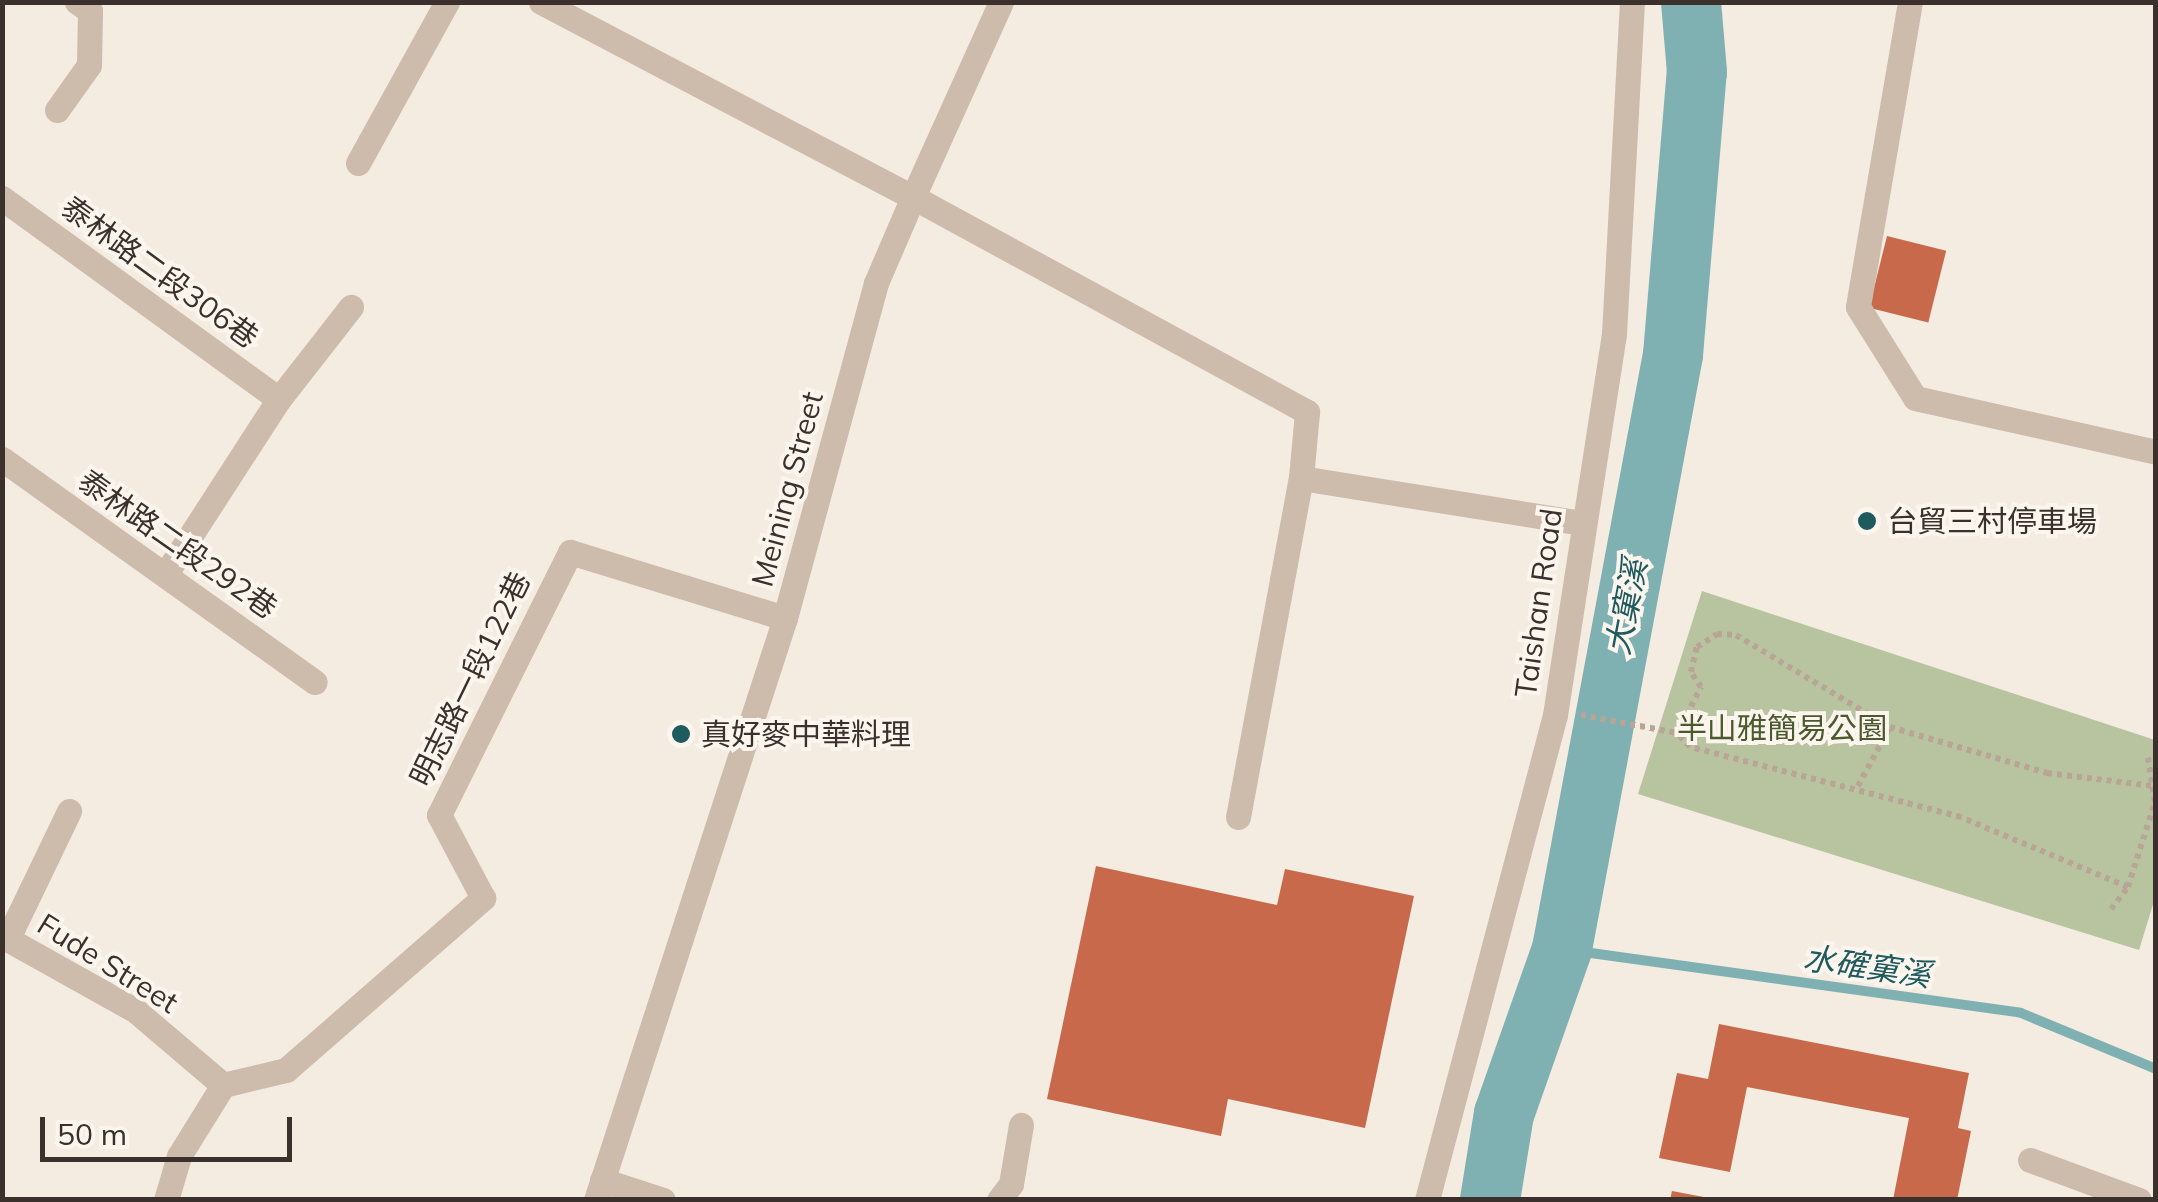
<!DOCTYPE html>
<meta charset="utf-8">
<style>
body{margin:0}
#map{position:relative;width:2158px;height:1202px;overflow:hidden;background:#f4ebe1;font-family:Mulish,"Noto Sans TC",sans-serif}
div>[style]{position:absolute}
.green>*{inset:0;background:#b8c4a0}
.stream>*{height:10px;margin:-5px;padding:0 5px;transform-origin:5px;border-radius:5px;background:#7fb0b2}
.river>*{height:60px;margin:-30px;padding:0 30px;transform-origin:30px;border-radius:30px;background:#7fb0b2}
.building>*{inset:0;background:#c8694b;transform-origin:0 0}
.path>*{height:6px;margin-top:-3px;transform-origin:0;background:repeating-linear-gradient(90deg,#b9a596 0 5px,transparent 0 10px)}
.minor>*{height:25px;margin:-12.5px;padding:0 12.5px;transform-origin:12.5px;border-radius:12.5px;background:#cdbbac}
.dots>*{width:28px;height:28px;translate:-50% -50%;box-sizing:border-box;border:5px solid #fbf5ee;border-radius:50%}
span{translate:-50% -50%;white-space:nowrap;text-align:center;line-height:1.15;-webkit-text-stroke:8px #fbf5ee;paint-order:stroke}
.street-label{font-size:30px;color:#3b302b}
.poi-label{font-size:30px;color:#3b302b}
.left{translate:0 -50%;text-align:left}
.park-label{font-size:30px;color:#4a5a2e}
.water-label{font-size:32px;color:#1f5a5e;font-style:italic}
.frame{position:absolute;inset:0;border:5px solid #3b302b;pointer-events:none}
.scale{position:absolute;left:40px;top:1117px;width:252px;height:45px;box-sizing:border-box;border:5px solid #3b302b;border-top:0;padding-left:12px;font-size:30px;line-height:35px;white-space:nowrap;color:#3b302b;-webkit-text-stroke:8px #fbf5ee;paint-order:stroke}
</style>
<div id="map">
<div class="green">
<div style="clip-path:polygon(1702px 591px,2155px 740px,2155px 898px,2139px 950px,1638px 794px)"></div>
</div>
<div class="stream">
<div style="left:1562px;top:949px;width:463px;rotate:7.9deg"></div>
<div style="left:2021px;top:1013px;width:146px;rotate:22.5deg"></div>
</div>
<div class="river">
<div style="left:1490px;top:1200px;width:87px;rotate:-80.8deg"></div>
<div style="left:1504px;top:1114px;width:175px;rotate:-70.6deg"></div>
<div style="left:1562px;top:949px;width:604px;rotate:-79.42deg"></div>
<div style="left:1673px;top:355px;width:284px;rotate:-85.2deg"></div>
<div style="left:1697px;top:72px;width:70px;rotate:-94.9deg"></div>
</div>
<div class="building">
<div style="left:1887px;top:236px;width:61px;height:74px;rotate:14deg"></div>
<div style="clip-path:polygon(1096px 866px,1277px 905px,1285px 869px,1414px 896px,1365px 1128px,1228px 1099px,1221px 1136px,1047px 1099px)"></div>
<div style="clip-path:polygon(1719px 1024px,1969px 1073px,1958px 1128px,1971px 1131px,1957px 1200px,1893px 1200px,1909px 1118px,1747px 1087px,1730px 1172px,1659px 1158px,1677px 1073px,1708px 1079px)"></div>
<div style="clip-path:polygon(1672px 1191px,1709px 1198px,1709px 1200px,1670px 1200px)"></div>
</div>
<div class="path">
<div style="left:1581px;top:715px;width:98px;rotate:10.6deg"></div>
<div style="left:1858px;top:786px;width:67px;rotate:-61.5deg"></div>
<div style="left:2128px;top:887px;width:181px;rotate:-157.3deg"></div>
<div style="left:1961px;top:817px;width:280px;rotate:-165.5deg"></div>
<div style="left:1690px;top:747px;width:19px;rotate:-133deg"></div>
<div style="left:1677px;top:733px;width:52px;rotate:-62.4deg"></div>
<div style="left:1701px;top:687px;width:18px;rotate:-124deg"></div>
<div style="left:1691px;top:672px;width:26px;rotate:-77deg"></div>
<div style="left:1697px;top:647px;width:24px;rotate:-33deg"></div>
<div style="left:1717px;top:634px;width:19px;rotate:3deg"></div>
<div style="left:1736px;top:635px;width:179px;rotate:30.9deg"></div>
<div style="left:1890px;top:727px;width:164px;rotate:16.3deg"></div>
<div style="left:2047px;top:773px;width:107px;rotate:7deg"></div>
<div style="left:2111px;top:909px;width:28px;rotate:-52deg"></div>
<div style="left:2128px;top:887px;width:89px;rotate:-72.4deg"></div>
<div style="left:2155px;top:802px;width:45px;rotate:-99deg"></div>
</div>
<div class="minor">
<div style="left:541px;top:2px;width:420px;rotate:27.7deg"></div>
<div style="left:913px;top:197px;width:94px;rotate:113.3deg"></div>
<div style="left:876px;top:283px;width:347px;rotate:105.2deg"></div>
<div style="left:785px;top:618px;width:612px;rotate:107.99deg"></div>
<div style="left:1001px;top:2px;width:214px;rotate:114.3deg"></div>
<div style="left:913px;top:197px;width:449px;rotate:28.6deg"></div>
<div style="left:1307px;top:412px;width:66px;rotate:95.2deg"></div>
<div style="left:1301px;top:478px;width:286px;rotate:9.1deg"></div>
<div style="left:1910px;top:2px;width:309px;rotate:99.7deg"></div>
<div style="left:1858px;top:307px;width:107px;rotate:57.9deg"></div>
<div style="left:1915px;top:398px;width:247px;rotate:12.6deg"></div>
<div style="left:57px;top:110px;width:55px;rotate:-54.6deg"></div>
<div style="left:89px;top:65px;width:54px;rotate:-88.9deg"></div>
<div style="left:90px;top:11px;width:16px;rotate:-145deg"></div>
<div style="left:358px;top:163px;width:184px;rotate:-61.1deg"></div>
<div style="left:2px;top:198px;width:342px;rotate:36deg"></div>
<div style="left:2px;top:459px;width:384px;rotate:35.5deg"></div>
<div style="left:165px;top:575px;width:210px;rotate:-57.1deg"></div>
<div style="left:279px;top:399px;width:117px;rotate:-52deg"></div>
<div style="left:1238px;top:817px;width:345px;rotate:-79.5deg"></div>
<div style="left:2px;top:936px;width:154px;rotate:29.2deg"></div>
<div style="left:136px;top:1011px;width:114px;rotate:40.4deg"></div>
<div style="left:8px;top:938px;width:141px;rotate:-64.3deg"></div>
<div style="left:2030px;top:1160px;width:116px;rotate:20.2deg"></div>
<div style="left:602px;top:1180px;width:64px;rotate:18.2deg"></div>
<div style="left:166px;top:1200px;width:46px;rotate:-73.5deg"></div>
<div style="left:179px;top:1156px;width:84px;rotate:-58.2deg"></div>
<div style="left:223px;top:1085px;width:65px;rotate:-13.4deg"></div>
<div style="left:286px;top:1070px;width:262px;rotate:-41.1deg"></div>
<div style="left:483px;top:898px;width:94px;rotate:-117.9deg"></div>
<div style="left:439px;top:815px;width:294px;rotate:-63.5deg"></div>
<div style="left:570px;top:552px;width:225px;rotate:17.1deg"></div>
<div style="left:999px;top:1200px;width:20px;rotate:-53deg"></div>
<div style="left:1011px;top:1184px;width:60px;rotate:-80.4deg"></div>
<div style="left:1427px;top:1200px;width:502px;rotate:-75.22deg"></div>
<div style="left:1555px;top:715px;width:386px;rotate:-81.2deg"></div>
<div style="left:1614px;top:334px;width:332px;rotate:-86.9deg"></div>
</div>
<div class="dots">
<div style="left:1867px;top:521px;background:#1f5a5e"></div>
<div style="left:681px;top:734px;background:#1f5a5e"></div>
</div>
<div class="street-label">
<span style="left:160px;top:272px;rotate:36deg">泰林路二段306巷</span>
<span style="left:787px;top:489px;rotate:-75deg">Meining Street</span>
<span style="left:178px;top:544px;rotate:35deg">泰林路二段292巷</span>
<span style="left:1538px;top:603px;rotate:-82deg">Taishan Road</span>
<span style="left:470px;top:679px;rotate:-64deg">明志路一段122巷</span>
<span style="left:108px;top:963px;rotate:32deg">Fude Street</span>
</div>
<div class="poi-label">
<span class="left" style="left:1887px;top:521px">台貿三村停車場</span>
<span class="left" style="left:701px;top:734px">真好麥中華料理</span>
</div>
<div class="park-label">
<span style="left:1782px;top:728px">半山雅簡易公園</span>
</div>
<div class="water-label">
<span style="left:1626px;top:607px;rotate:-79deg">大窠溪</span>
<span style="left:1867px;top:966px;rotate:8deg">水確窠溪</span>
</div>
<div class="frame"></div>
<div class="scale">50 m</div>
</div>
